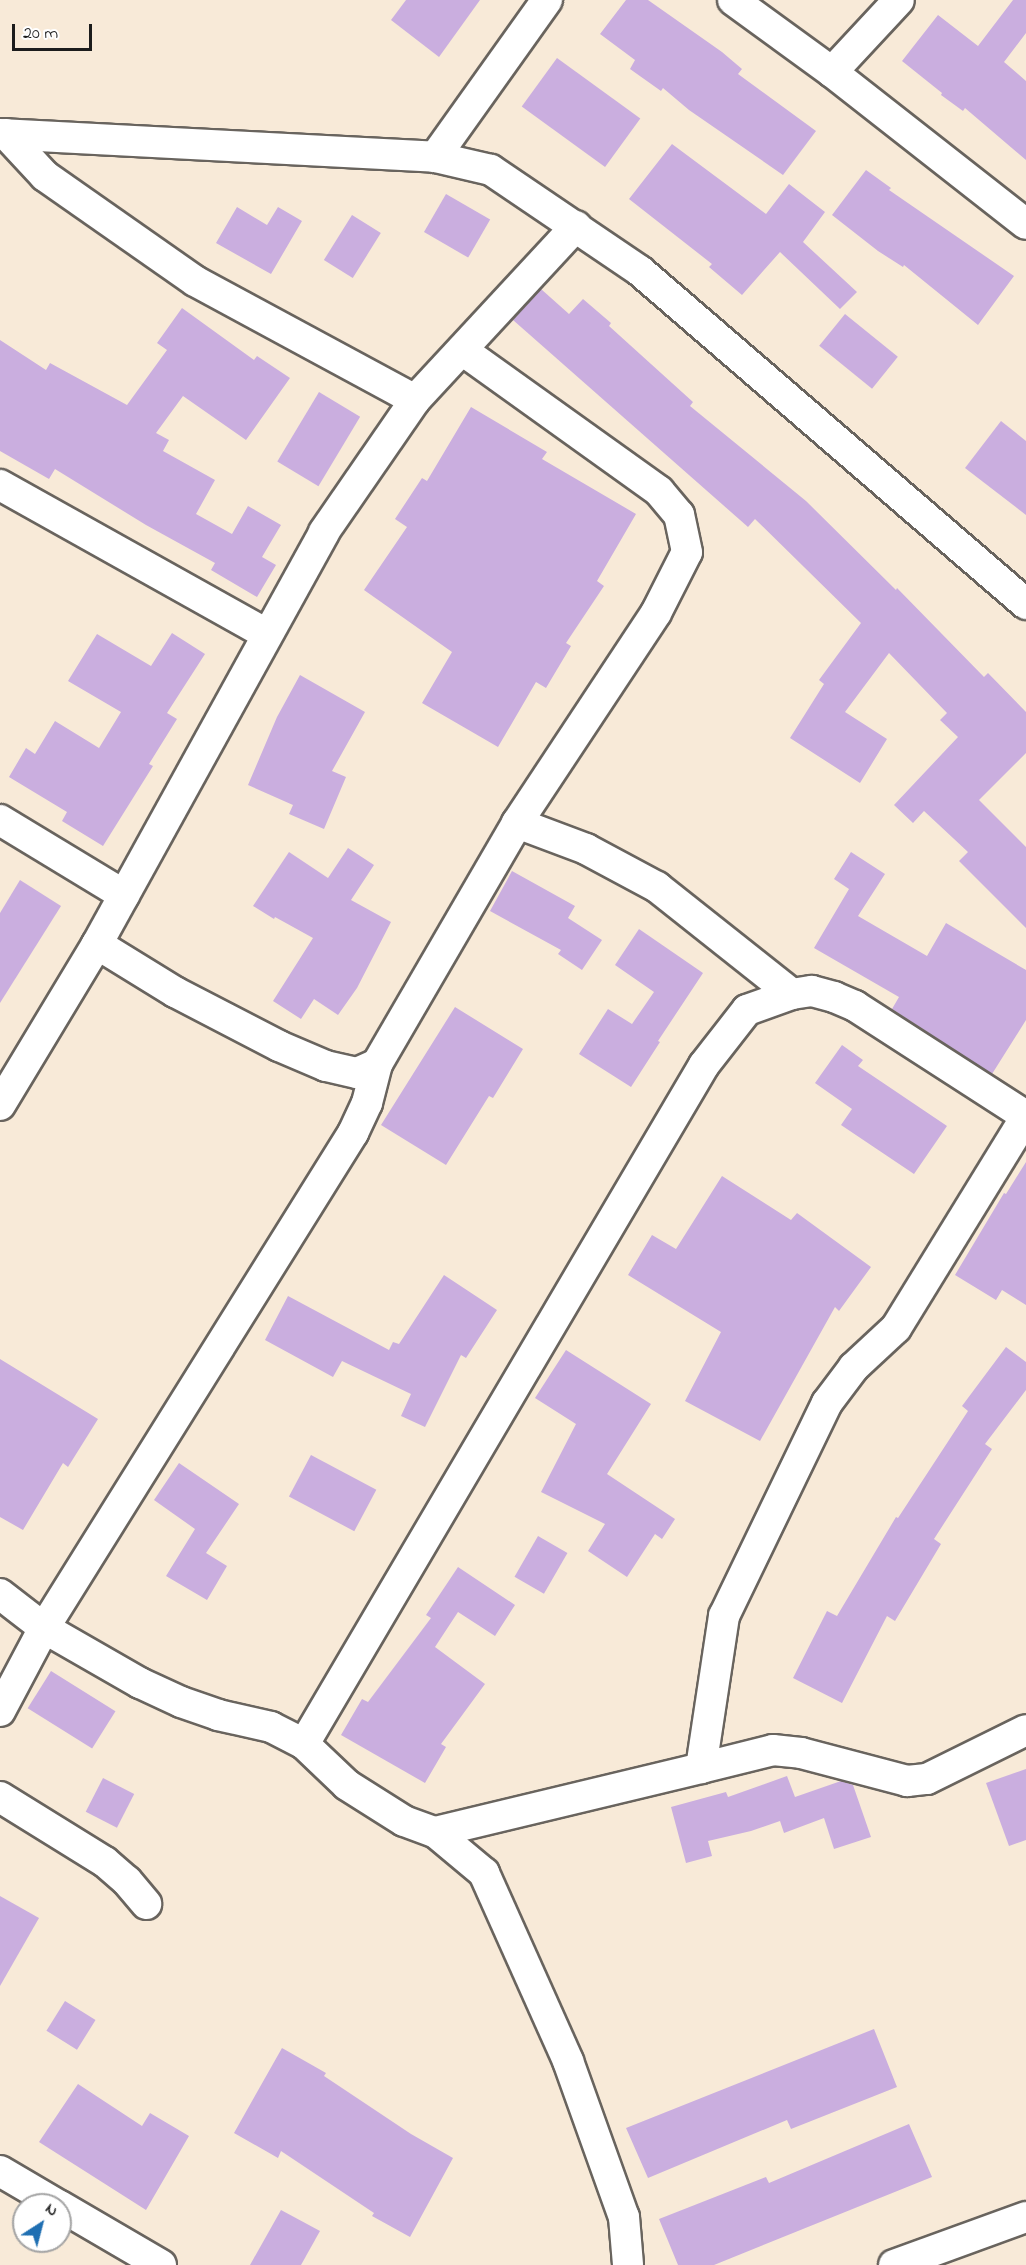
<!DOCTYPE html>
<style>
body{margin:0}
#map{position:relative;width:1026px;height:2265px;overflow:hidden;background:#f8ead8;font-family:"Indie Flower",sans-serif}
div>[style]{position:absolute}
.building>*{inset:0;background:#caaedf;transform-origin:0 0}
.roads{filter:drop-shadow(2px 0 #69645e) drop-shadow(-2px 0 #69645e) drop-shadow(0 2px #69645e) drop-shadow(0 -2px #69645e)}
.street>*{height:30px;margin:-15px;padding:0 15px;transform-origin:15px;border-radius:15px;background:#fff}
span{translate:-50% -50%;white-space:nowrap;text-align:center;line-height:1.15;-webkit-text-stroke:6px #fff;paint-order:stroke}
.north{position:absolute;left:12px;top:2193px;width:60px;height:60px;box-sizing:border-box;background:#fff;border:2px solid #a4a4a4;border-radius:50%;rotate:36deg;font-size:16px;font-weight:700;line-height:24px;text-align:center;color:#1c1c1c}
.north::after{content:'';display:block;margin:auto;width:21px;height:27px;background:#1f6fb2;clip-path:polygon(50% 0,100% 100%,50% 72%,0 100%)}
.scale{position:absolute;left:12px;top:24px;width:80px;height:27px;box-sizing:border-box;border:3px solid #1c1c1c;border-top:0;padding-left:8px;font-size:18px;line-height:21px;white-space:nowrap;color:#1c1c1c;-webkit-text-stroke:4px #fff;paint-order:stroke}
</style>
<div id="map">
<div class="building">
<div style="clip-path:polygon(406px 0,480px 0,439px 57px,391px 20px)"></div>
<div style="clip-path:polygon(626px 0,648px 0,722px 52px,742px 69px,738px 74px,816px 131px,783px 175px,689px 110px,663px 88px,661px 91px,630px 69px,635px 60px,600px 34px)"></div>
<div style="clip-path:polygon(1013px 0,1026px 0,1026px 33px,1004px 62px,1026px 81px,1026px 160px,965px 108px,963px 111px,941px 95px,942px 93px,902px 61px,938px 15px,978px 46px)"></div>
<div style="left:557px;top:58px;width:103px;height:60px;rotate:36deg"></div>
<div style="clip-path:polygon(672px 144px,766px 214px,789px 184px,825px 212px,803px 242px,857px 292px,840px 309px,780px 252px,742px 295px,709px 267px,712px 264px,629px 199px)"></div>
<div style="clip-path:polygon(866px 170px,891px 188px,889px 190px,1014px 276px,978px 325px,904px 265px,903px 267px,878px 251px,832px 215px)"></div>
<div style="left:446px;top:194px;width:51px;height:44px;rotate:30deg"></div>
<div style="clip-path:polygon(237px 207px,267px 225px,278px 207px,302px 221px,271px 274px,216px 243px)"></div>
<div style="left:352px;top:215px;width:34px;height:53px;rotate:32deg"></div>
<div style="clip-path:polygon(541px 289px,569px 314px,583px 299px,611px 323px,609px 326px,693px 402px,690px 406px,806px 501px,896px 590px,897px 588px,984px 677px,988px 673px,1026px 712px,1026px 753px,979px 800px,1026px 847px,1026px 928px,959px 861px,968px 852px,924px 811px,913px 823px,894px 805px,958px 737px,940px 720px,947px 713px,889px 653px,845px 712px,887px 739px,860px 783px,790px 738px,824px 684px,819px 680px,861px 623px,755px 519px,748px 527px,513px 320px)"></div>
<div style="clip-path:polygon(182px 308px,254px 360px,257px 356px,290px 378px,246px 440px,183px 396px,156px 433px,169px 440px,163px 451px,215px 480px,196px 514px,232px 534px,248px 506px,281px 525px,262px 557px,276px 565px,257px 597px,211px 570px,215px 563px,146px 525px,55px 469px,49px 479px,0 451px,0 340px,46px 370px,50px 363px,127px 405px,167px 350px,157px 343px)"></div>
<div style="left:845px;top:314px;width:68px;height:41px;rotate:39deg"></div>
<div style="left:319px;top:392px;width:48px;height:81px;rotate:31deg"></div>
<div style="clip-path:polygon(471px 407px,547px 452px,542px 459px,636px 514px,597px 581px,604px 586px,566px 643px,571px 646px,546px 688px,536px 682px,498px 747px,422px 703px,452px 652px,364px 590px,407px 527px,395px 519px,422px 478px,427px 481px)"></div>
<div style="clip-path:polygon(1001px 421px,1026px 441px,1026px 515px,965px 468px)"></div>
<div style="clip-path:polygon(172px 633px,205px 654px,167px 713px,177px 719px,149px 764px,153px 766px,103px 846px,62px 821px,67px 812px,9px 777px,26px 748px,35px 754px,55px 721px,99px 748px,121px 712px,68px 681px,97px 634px,151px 666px)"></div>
<div style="clip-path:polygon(300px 675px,365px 712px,332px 771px,346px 777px,324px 829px,289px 814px,293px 805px,248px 785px,277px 717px)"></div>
<div style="clip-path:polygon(348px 848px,374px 865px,351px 900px,391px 922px,357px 988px,338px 1015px,314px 999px,301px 1019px,273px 1001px,313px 938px,275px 917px,274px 919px,253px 906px,289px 852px,328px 878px)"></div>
<div style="clip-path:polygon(851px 852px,885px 874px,858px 916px,927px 956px,946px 923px,1026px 970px,1026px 1020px,992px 1074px,892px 1009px,899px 997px,814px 948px,849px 889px,834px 879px)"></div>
<div style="clip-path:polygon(512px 871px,575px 906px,568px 918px,602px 940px,582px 970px,558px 954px,561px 950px,490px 911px)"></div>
<div style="clip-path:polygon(20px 880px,61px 906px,0 1003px,0 913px)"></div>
<div style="clip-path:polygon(639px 929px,703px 973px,658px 1041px,660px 1042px,631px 1087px,579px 1054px,608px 1009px,632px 1024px,654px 992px,615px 965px)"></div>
<div style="clip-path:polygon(455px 1007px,523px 1049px,493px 1098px,489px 1096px,446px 1165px,381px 1125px)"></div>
<div style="clip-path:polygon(842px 1045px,863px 1060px,858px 1066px,947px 1126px,914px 1174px,841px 1125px,852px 1109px,815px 1083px)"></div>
<div style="clip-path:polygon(1026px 1162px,1026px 1305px,1002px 1290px,996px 1300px,955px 1275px,1004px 1193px,1006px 1194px)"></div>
<div style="clip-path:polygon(722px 1176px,791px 1220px,797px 1213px,871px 1267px,839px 1311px,835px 1307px,760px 1441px,685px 1401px,721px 1332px,628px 1275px,652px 1235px,676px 1249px)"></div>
<div style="clip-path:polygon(444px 1275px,497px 1310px,466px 1358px,461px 1355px,425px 1427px,401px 1416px,411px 1394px,342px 1361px,333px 1377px,265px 1340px,288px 1296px,389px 1350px,393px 1342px,399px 1344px)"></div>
<div style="clip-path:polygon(1006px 1347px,1026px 1362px,1026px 1390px,985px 1444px,992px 1449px,934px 1539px,941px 1544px,895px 1621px,887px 1616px,842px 1703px,793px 1678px,827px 1611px,837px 1616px,896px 1517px,898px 1518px,968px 1411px,962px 1406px)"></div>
<div style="clip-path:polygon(566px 1350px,651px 1404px,607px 1474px,675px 1519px,662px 1539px,655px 1534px,627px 1577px,588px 1551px,605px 1524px,541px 1492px,576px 1424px,535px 1398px)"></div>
<div style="clip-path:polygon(0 1359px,98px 1419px,68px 1467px,63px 1463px,23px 1530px,0 1517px)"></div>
<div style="left:311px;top:1455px;width:74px;height:47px;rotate:28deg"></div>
<div style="clip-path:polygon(179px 1463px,239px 1504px,206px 1553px,227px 1566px,207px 1600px,166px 1576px,195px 1529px,154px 1500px)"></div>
<div style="left:538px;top:1536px;width:34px;height:47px;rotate:30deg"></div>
<div style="clip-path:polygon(458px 1567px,515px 1605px,495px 1636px,458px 1612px,435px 1647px,485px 1684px,441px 1744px,446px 1747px,425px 1783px,341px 1735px,362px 1699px,368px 1702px,431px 1618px,426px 1615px)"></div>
<div style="left:51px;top:1671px;width:76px;height:44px;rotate:32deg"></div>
<div style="clip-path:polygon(1026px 1769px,1026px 1840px,1009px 1846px,986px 1783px)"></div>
<div style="clip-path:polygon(787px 1776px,795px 1797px,841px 1781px,853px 1785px,871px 1837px,834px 1849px,824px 1818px,784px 1833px,780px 1821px,751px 1831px,708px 1841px,712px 1856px,686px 1863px,671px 1807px,726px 1792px,728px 1797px)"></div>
<div style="left:103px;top:1778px;width:35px;height:38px;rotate:27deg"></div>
<div style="clip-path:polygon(0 1896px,39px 1918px,0 1986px)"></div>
<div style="left:65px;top:2001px;width:36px;height:35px;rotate:32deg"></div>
<div style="clip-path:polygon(874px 2029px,897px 2087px,791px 2129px,787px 2120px,648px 2178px,626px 2128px)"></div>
<div style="clip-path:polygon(282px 2048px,326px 2073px,324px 2076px,411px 2134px,453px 2158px,410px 2237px,372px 2216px,374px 2213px,281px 2151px,278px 2158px,234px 2133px)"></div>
<div style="clip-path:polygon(78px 2084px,142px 2126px,150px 2113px,189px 2136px,146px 2210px,39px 2142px)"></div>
<div style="clip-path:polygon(909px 2124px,932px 2177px,714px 2265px,678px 2265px,659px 2219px,766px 2177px,769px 2183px)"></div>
<div style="clip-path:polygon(281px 2210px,320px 2231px,301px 2265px,250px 2265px)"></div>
</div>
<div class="roads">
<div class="street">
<div style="left:733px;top:0;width:122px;rotate:36deg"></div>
<div style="left:832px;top:72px;width:246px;rotate:38.1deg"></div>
<div style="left:832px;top:72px;width:98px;rotate:-47.1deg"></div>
<div style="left:0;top:134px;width:436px;rotate:3deg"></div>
<div style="left:435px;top:157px;width:57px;rotate:13.1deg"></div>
<div style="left:491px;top:170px;width:180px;rotate:34.1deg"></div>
<div style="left:640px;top:271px;width:510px;rotate:40.78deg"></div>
<div style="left:6px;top:134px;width:57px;rotate:47.1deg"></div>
<div style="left:45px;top:176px;width:183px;rotate:35deg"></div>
<div style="left:195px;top:281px;width:250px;rotate:28.4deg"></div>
<div style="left:435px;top:157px;width:193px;rotate:-54.5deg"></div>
<div style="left:0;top:485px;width:306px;rotate:29.2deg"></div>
<div style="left:0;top:820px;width:145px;rotate:31.2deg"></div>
<div style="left:517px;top:823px;width:74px;rotate:20.6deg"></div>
<div style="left:586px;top:849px;width:81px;rotate:28.2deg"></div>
<div style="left:657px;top:887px;width:172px;rotate:38.4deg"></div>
<div style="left:97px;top:944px;width:92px;rotate:31.6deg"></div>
<div style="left:175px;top:992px;width:117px;rotate:27.4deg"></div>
<div style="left:279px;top:1046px;width:51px;rotate:23.1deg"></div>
<div style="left:326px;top:1066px;width:32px;rotate:13deg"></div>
<div style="left:357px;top:1073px;width:22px;rotate:-24deg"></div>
<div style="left:377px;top:1064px;width:279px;rotate:-59.8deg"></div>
<div style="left:517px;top:823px;width:252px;rotate:-56.5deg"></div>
<div style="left:656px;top:613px;width:68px;rotate:-63.1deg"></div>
<div style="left:687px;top:552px;width:38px;rotate:-102deg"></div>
<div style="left:679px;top:515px;width:31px;rotate:-130deg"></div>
<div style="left:659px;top:491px;width:242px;rotate:-144.4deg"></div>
<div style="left:0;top:1105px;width:188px;rotate:-58.9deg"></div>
<div style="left:97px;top:944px;width:470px;rotate:-61.1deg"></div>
<div style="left:324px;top:532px;width:160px;rotate:-55.4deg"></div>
<div style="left:415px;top:400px;width:237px;rotate:-47.2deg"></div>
<div style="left:0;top:1594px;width:56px;rotate:37.7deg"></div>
<div style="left:44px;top:1628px;width:111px;rotate:29.8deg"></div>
<div style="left:140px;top:1683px;width:45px;rotate:24.9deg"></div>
<div style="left:181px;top:1702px;width:39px;rotate:19deg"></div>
<div style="left:218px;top:1715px;width:54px;rotate:12.8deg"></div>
<div style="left:271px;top:1727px;width:37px;rotate:27deg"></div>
<div style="left:304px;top:1744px;width:59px;rotate:43.6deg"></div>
<div style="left:347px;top:1785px;width:67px;rotate:32.3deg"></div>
<div style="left:404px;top:1821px;width:33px;rotate:20deg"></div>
<div style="left:435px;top:1832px;width:64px;rotate:39.9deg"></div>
<div style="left:484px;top:1873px;width:206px;rotate:65.9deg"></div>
<div style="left:568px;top:2061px;width:166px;rotate:70.3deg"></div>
<div style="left:624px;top:2217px;width:48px;rotate:85.2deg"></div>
<div style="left:0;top:1711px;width:94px;rotate:-62.1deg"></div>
<div style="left:44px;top:1628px;width:584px;rotate:-58.03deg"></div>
<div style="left:353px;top:1133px;width:33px;rotate:-65deg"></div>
<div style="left:367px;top:1103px;width:40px;rotate:-75.6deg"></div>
<div style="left:304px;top:1744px;width:788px;rotate:-59.5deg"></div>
<div style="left:704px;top:1065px;width:70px;rotate:-52deg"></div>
<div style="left:747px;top:1010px;width:48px;rotate:-19.6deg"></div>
<div style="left:792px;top:994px;width:20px;rotate:-9deg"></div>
<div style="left:812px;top:991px;width:23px;rotate:15deg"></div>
<div style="left:834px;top:997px;width:23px;rotate:23deg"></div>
<div style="left:855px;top:1006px;width:203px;rotate:32.8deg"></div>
<div style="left:701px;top:1768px;width:74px;rotate:-14deg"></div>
<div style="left:773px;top:1750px;width:28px;rotate:6deg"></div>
<div style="left:801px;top:1753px;width:110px;rotate:14.8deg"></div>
<div style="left:907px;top:1781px;width:20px;rotate:-6deg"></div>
<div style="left:927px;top:1779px;width:110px;rotate:-26.3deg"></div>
<div style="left:0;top:1797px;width:123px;rotate:31.8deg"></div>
<div style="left:105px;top:1862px;width:29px;rotate:41deg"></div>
<div style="left:127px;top:1881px;width:30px;rotate:50deg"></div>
<div style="left:435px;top:1832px;width:274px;rotate:-13.5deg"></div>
<div style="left:701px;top:1768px;width:154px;rotate:-81.4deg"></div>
<div style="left:724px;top:1616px;width:237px;rotate:-64.2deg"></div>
<div style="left:827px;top:1403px;width:45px;rotate:-53.1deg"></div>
<div style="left:854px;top:1367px;width:57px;rotate:-42.9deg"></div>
<div style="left:896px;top:1328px;width:248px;rotate:-58.4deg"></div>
<div style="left:0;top:2171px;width:67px;rotate:30.4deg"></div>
<div style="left:60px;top:2206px;width:117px;rotate:30.3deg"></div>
<div style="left:894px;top:2265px;width:140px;rotate:-20deg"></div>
</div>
</div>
<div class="north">N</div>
<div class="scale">20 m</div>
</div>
